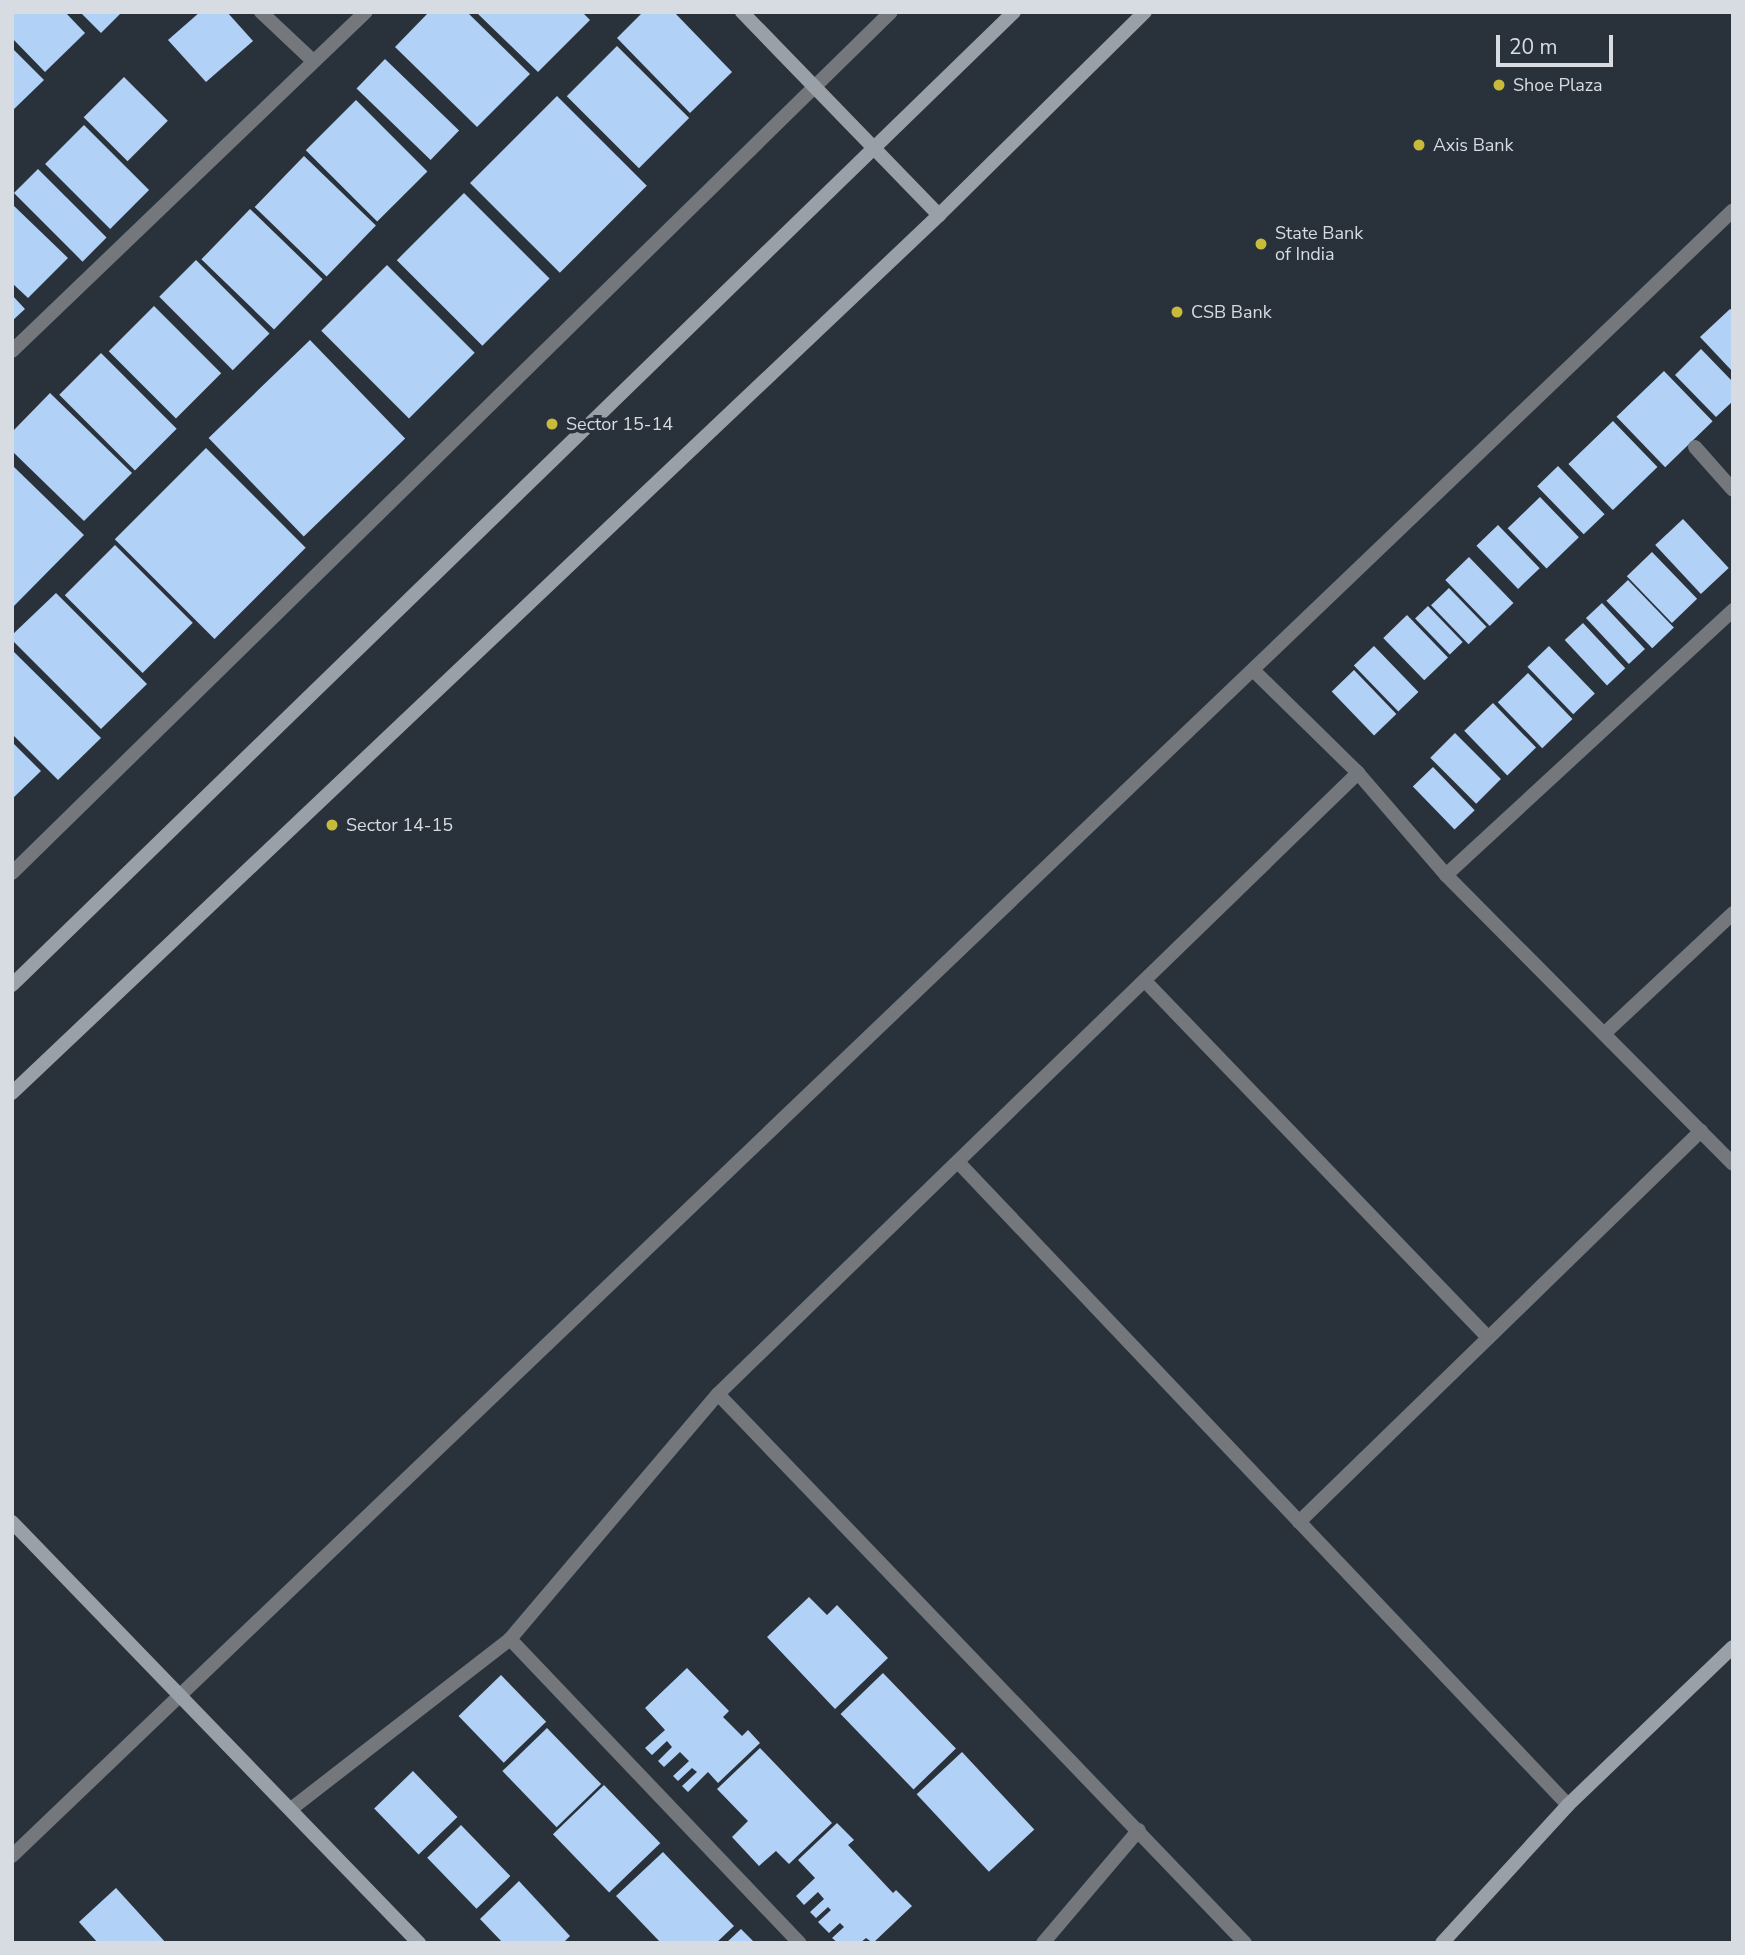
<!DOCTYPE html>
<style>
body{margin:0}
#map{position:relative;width:1745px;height:1955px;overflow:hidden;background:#29313b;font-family:"Nunito Sans",sans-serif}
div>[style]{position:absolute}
.building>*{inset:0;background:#b2d1f7;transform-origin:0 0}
.street>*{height:14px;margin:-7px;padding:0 7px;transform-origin:7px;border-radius:7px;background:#74787d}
.secondary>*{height:14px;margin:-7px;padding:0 7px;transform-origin:7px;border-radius:7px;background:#9aa0a8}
.dots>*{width:19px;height:19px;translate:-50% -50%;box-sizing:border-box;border:4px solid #29313b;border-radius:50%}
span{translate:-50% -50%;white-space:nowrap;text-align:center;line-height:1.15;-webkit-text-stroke:7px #29313b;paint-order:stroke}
.poi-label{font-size:18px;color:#d7dce2}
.left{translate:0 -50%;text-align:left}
.frame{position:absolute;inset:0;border:14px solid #d7dce2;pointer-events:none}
.scale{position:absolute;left:1496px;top:35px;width:117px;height:32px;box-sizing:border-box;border:4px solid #d7dce2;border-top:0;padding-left:9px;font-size:21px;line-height:24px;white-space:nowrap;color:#d7dce2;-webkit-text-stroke:5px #29313b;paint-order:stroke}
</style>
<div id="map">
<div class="building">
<div style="clip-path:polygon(12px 12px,65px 12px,85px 33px,45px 72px,12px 38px)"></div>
<div style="clip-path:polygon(80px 12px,122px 12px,101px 33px)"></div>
<div style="clip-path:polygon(200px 12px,227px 12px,253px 41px,206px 82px,168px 40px)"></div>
<div style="clip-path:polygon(429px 12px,467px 12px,530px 74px,477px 127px,395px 47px)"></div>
<div style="clip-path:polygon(476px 12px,582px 12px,590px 20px,538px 72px)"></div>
<div style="clip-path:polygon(643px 12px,674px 12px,732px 72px,690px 113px,617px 38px)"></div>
<div style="left:617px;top:46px;width:102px;height:71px;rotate:45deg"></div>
<div style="clip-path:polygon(12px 48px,44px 80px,12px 111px)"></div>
<div style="left:385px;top:59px;width:103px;height:41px;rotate:44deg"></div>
<div style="left:124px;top:77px;width:62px;height:57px;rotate:45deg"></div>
<div style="left:557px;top:96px;width:127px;height:123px;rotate:45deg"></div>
<div style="left:356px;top:100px;width:101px;height:71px;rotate:45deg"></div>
<div style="left:84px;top:125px;width:92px;height:55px;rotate:45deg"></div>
<div style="left:304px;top:156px;width:100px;height:71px;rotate:44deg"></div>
<div style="left:38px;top:169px;width:97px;height:34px;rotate:45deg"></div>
<div style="left:464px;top:193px;width:121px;height:95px;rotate:45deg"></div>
<div style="clip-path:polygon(12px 204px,68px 258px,28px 298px,12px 283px)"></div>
<div style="left:250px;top:209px;width:101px;height:70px;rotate:44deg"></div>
<div style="left:196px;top:260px;width:104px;height:52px;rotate:45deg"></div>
<div style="left:387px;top:265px;width:124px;height:93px;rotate:45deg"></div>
<div style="clip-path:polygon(12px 295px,25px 309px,12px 321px)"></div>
<div style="left:154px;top:306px;width:95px;height:64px;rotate:45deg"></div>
<div style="clip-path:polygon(1730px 309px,1733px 311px,1733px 372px,1700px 337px)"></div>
<div style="left:310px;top:340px;width:137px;height:141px;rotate:46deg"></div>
<div style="clip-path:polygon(1701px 349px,1733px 382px,1733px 401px,1716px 417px,1675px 375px)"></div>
<div style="left:101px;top:353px;width:107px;height:59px;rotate:45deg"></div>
<div style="left:1664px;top:371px;width:70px;height:66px;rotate:46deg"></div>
<div style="clip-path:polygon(50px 393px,132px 473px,84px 521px,12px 451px,12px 432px)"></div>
<div style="left:1613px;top:421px;width:64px;height:62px;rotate:46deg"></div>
<div style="left:206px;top:448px;width:141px;height:129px;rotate:45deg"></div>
<div style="clip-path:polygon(12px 465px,84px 535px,12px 608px)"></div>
<div style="left:1558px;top:466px;width:67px;height:29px;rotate:46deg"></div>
<div style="left:1540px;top:497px;width:56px;height:45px;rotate:46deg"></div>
<div style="left:1683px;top:519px;width:67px;height:38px;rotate:47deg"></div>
<div style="left:1498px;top:525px;width:60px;height:30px;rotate:46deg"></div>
<div style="left:115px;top:545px;width:110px;height:71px;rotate:45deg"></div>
<div style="left:1652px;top:552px;width:65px;height:35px;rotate:46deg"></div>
<div style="left:1469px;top:557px;width:64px;height:33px;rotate:46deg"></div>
<div style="left:1628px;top:580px;width:66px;height:30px;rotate:46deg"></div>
<div style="left:1449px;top:588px;width:54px;height:25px;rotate:46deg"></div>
<div style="clip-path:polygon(56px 593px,147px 684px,101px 729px,12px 640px,12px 635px)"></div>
<div style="left:1602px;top:603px;width:63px;height:22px;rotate:47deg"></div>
<div style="left:1428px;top:606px;width:50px;height:18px;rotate:46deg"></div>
<div style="left:1407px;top:615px;width:59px;height:33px;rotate:46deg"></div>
<div style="left:1583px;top:623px;width:62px;height:25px;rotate:47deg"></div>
<div style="left:1374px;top:646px;width:64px;height:28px;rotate:46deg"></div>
<div style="left:1549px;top:646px;width:66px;height:30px;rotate:46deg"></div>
<div style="clip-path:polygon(12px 650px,101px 738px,58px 780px,12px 734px)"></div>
<div style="left:1354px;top:670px;width:61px;height:31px;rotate:46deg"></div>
<div style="left:1528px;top:673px;width:64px;height:42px;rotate:46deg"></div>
<div style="left:1493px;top:703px;width:62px;height:40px;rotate:46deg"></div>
<div style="left:1455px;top:733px;width:65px;height:35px;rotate:45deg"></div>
<div style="clip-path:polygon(12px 742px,41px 771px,12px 799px)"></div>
<div style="left:1433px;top:767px;width:60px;height:28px;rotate:46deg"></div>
<div style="clip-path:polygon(809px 1597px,827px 1615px,837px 1605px,888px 1658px,835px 1709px,767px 1637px)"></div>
<div style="clip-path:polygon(687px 1668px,729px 1711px,723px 1717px,742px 1736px,748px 1730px,760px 1743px,718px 1783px,708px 1772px,688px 1792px,682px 1786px,697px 1772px,692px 1768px,678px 1781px,673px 1776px,689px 1761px,680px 1752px,664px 1767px,658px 1761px,672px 1747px,667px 1741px,652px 1755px,645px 1748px,665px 1730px,645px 1708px)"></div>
<div style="left:883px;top:1673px;width:105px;height:59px;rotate:46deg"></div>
<div style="left:501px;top:1675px;width:65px;height:59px;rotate:46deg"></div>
<div style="left:547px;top:1728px;width:78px;height:62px;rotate:46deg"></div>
<div style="clip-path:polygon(760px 1748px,832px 1823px,789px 1864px,776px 1851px,759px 1866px,732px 1837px,748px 1821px,717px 1789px)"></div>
<div style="left:962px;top:1752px;width:106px;height:62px;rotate:47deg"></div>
<div style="left:413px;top:1771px;width:64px;height:54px;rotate:46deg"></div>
<div style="left:604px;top:1785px;width:81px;height:71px;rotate:46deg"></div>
<div style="clip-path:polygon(837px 1823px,854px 1840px,848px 1845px,893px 1893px,896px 1890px,912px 1906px,873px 1943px,866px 1938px,860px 1943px,838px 1943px,832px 1938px,844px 1927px,840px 1923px,829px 1933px,818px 1922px,831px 1910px,828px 1907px,816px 1918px,810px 1912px,824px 1899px,818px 1892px,804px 1905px,796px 1896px,815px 1878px,798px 1860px)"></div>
<div style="left:461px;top:1825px;width:71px;height:47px;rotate:46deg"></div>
<div style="clip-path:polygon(663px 1852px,734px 1926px,716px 1943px,661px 1943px,616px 1896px)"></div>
<div style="clip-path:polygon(519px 1881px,570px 1936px,563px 1943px,503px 1943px,480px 1919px)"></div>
<div style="clip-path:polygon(116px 1888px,166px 1943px,98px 1943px,79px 1922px)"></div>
<div style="clip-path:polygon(741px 1929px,755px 1943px,726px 1943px)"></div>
</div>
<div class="street">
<div style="left:261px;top:12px;width:71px;rotate:43.3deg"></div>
<div style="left:12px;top:351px;width:490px;rotate:-43.8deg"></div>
<div style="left:1695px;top:447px;width:57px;rotate:48.5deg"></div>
<div style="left:1253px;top:670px;width:147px;rotate:44.4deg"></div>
<div style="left:1358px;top:773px;width:135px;rotate:49.2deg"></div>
<div style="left:1446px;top:875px;width:407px;rotate:45.2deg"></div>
<div style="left:12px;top:873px;width:1230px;rotate:-44.41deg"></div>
<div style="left:1446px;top:875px;width:391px;rotate:-42.7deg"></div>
<div style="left:1145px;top:981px;width:495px;rotate:46.1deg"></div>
<div style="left:1606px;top:1032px;width:174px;rotate:-43.1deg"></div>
<div style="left:958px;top:1162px;width:886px;rotate:46.51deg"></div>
<div style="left:718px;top:1394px;width:761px;rotate:46.17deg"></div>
<div style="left:1299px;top:1522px;width:561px;rotate:-44.21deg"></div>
<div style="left:510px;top:1639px;width:420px;rotate:46.4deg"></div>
<div style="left:291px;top:1809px;width:277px;rotate:-37.8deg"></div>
<div style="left:510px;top:1639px;width:321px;rotate:-49.7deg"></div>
<div style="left:718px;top:1394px;width:892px;rotate:-44.14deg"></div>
<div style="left:12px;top:1856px;width:2381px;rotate:-43.72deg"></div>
<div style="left:1043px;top:1943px;width:148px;rotate:-49.7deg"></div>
</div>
<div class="secondary">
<div style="left:742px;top:12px;width:283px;rotate:45.9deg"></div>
<div style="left:12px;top:985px;width:1397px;rotate:-44.16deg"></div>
<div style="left:12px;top:1093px;width:1277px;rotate:-43.44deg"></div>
<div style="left:939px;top:215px;width:289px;rotate:-44.6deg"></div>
<div style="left:12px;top:1522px;width:586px;rotate:45.97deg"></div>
<div style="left:1442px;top:1943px;width:187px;rotate:-47.6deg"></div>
<div style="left:1568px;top:1805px;width:228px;rotate:-43.8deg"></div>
</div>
<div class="dots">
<div style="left:1499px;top:85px;background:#c8bb3b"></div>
<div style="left:1419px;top:145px;background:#c8bb3b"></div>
<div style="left:1261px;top:244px;background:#c8bb3b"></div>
<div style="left:1177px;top:312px;background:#c8bb3b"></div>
<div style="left:552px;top:424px;background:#c8bb3b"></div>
<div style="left:332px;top:825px;background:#c8bb3b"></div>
</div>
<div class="poi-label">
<span class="left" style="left:1513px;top:85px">Shoe Plaza</span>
<span class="left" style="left:1433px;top:145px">Axis Bank</span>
<span class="left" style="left:1275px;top:244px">State Bank<br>of India</span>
<span class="left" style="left:1191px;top:312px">CSB Bank</span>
<span class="left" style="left:566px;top:424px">Sector 15-14</span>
<span class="left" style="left:346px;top:825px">Sector 14-15</span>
</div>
<div class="frame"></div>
<div class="scale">20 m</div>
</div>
